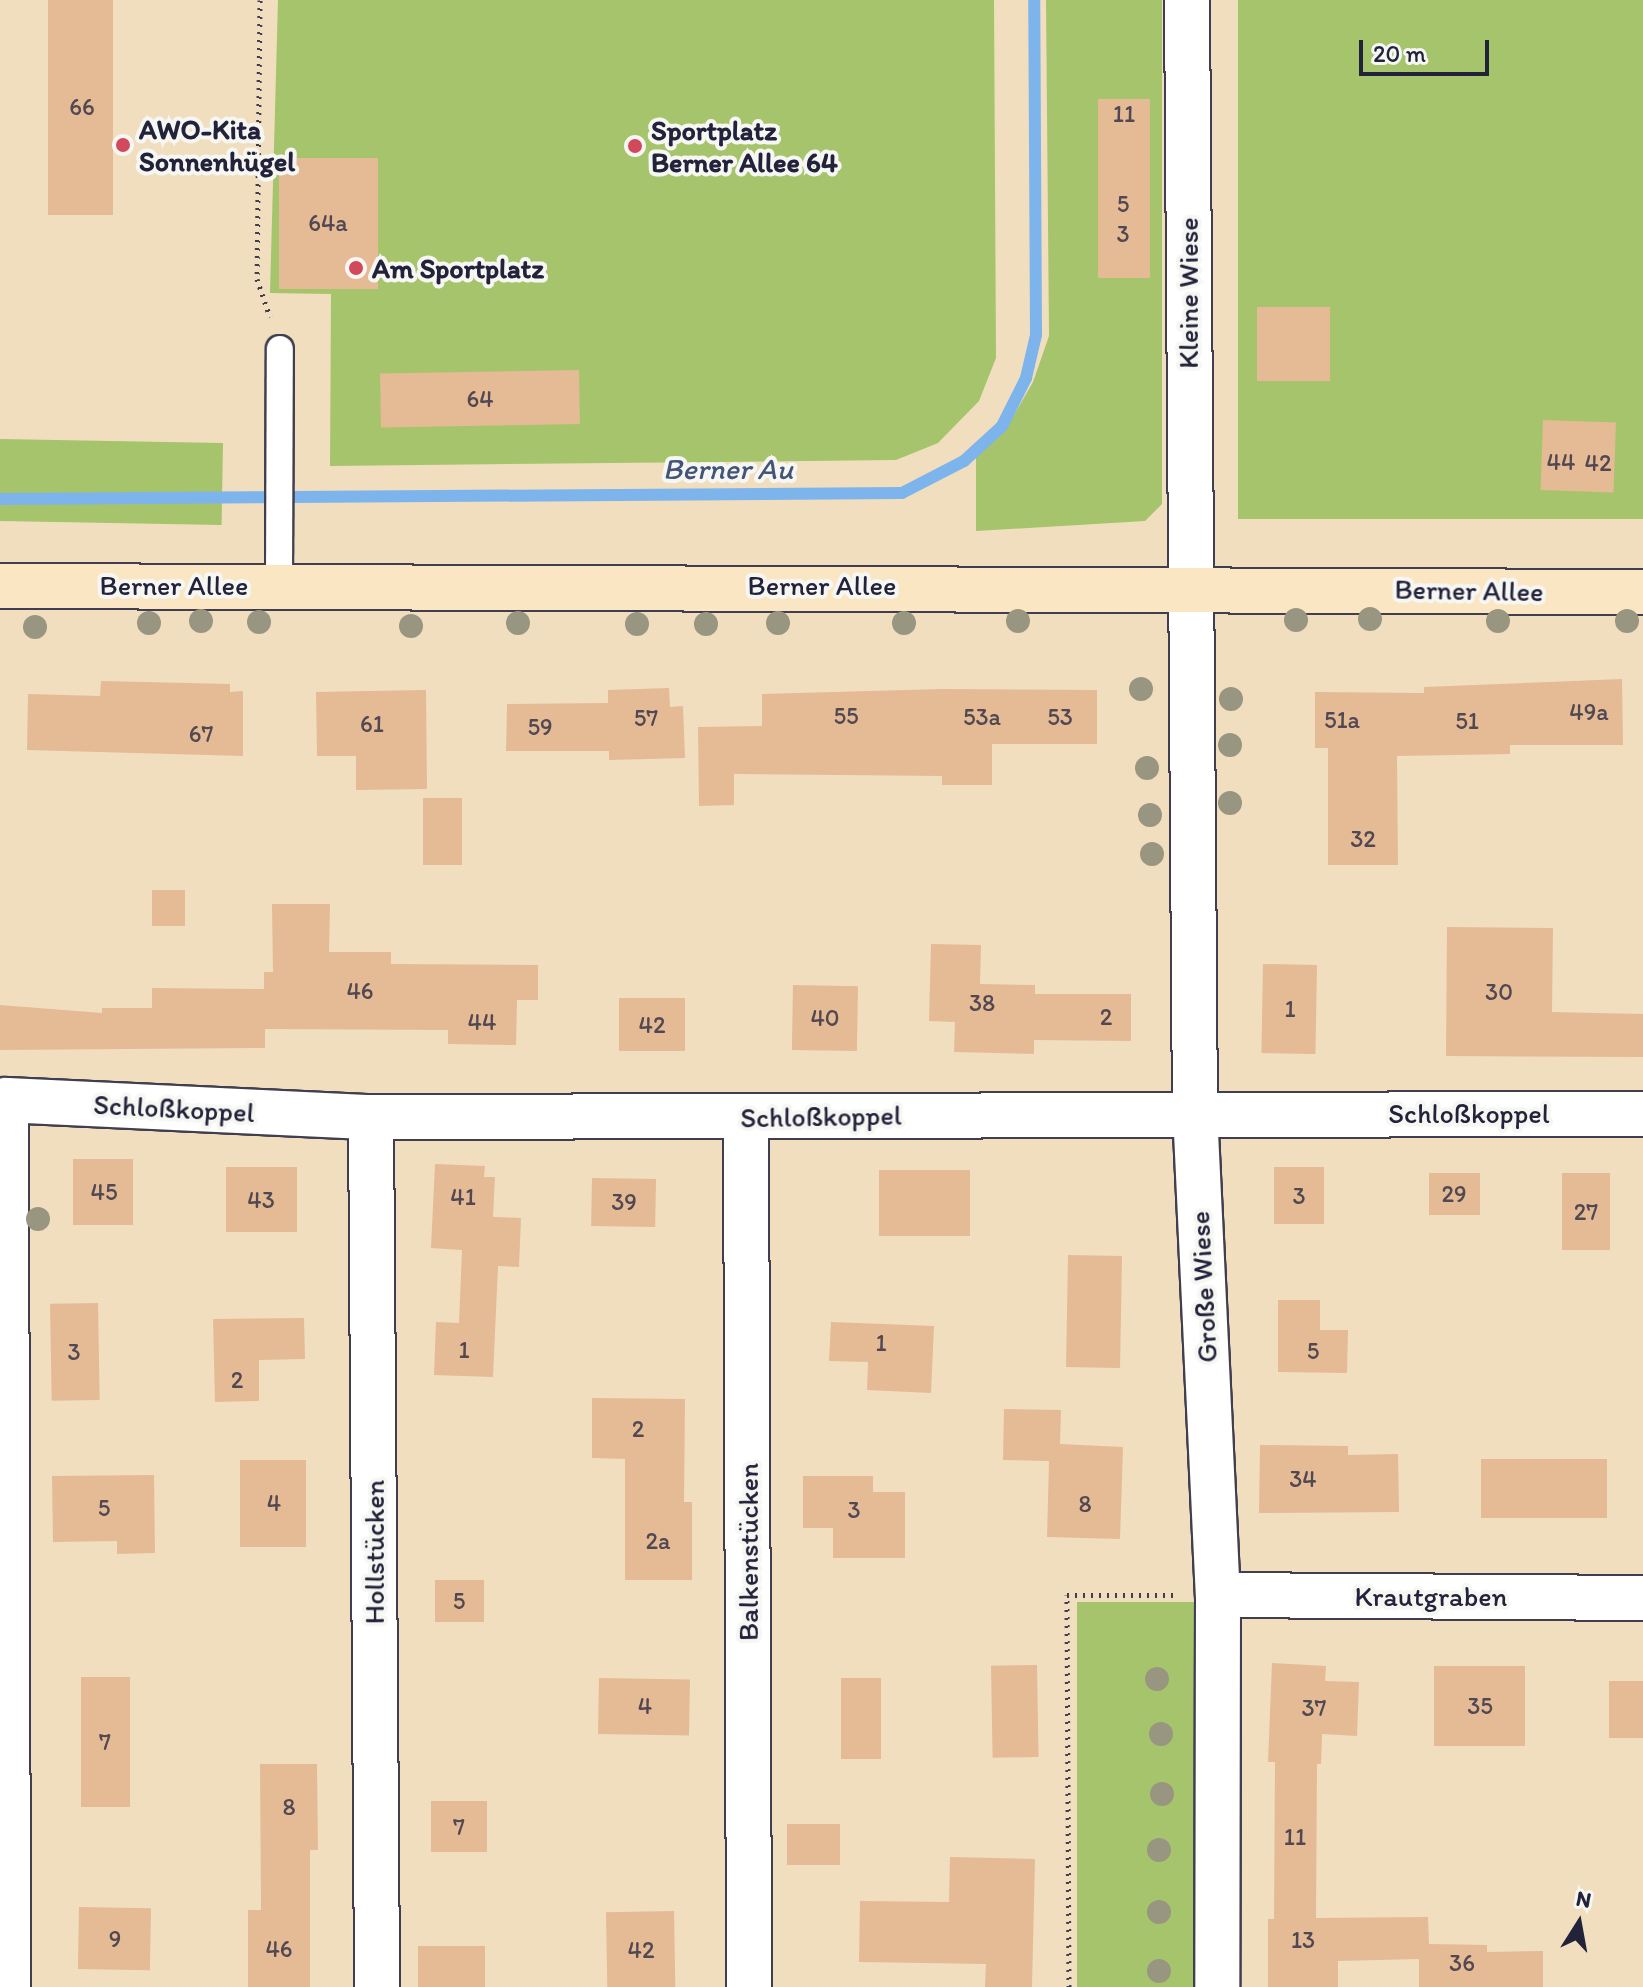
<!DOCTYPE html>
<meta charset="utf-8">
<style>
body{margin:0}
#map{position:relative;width:1643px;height:1987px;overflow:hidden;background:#f1debf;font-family:Itim,sans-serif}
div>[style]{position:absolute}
.green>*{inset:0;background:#a6c46c;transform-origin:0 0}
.stream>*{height:12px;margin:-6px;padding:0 6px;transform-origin:6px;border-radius:6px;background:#7db4ec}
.building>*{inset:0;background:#e4bb95;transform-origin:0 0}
.path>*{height:5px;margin-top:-2.5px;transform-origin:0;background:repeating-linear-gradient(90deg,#413e4f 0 2px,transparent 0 8px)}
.roads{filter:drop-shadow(2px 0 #413e4f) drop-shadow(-2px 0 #413e4f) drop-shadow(0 2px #413e4f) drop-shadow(0 -2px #413e4f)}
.lane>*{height:26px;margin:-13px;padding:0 13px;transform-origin:13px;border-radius:13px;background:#fff}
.street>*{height:44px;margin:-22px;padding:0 22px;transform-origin:22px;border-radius:22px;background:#fff}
.secondary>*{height:44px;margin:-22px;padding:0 22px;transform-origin:22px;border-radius:22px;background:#fbe6c4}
.trees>*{width:24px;height:24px;margin:-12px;border-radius:50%;background:#989680}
.dots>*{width:22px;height:22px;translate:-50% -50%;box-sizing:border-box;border:4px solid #f6f6f2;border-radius:50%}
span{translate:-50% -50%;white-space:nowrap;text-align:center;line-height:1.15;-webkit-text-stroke:8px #f6f6f2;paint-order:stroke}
.number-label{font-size:24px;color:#524852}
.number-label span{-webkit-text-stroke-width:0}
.poi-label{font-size:28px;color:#22223b;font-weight:700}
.left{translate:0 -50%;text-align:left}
.street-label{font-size:28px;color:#22223b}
.water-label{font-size:30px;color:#425579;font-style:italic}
.north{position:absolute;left:1539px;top:1883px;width:80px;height:80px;-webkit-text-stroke:6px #f6f6f2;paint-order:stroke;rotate:11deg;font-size:22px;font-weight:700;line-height:32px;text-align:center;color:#22223b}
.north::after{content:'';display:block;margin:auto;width:28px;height:36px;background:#22223b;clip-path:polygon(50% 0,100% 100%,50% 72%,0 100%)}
.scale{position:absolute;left:1359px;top:40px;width:130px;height:36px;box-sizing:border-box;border:4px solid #22223b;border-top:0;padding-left:10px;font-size:24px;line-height:28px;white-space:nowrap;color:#22223b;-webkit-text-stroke:6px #f6f6f2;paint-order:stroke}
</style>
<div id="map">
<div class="green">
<div style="clip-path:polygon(278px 0,994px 0,996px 358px,979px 401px,938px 443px,896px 460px,330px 466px,331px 294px,270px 293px)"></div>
<div style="clip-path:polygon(1046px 0,1162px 0,1162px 504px,1145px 521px,976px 531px,976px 457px,1007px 427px,1033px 382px,1049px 336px)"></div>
<div style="left:1238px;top:0;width:405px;height:519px"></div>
<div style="left:223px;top:443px;width:82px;height:223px;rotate:91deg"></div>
<div style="left:1202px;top:1602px;width:385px;height:125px;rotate:90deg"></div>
</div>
<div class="stream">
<div style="left:0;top:499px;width:902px;rotate:-0.38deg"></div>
<div style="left:902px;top:493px;width:70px;rotate:-27.3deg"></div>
<div style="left:964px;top:461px;width:52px;rotate:-42.6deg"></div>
<div style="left:1002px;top:426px;width:54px;rotate:-63.4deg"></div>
<div style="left:1026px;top:378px;width:44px;rotate:-76.9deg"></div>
<div style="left:1036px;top:335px;width:335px;rotate:-90.3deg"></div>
</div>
<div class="building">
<div style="left:48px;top:0;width:65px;height:215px"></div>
<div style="left:1098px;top:99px;width:52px;height:179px"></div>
<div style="left:279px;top:158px;width:99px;height:131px"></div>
<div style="left:1257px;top:307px;width:73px;height:74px"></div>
<div style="left:579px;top:370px;width:54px;height:199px;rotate:89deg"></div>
<div style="left:1543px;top:420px;width:73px;height:70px;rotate:2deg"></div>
<div style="clip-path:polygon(1622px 679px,1623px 745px,1510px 745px,1510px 754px,1397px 756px,1398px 865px,1328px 865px,1328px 748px,1315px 748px,1315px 692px,1424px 693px,1424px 687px)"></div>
<div style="clip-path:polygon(101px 681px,230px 684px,230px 692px,243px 691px,243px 756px,27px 750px,28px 694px,100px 696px)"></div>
<div style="clip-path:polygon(669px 688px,670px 707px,683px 706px,685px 758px,609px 760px,609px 751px,506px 751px,507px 704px,608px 703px,608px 690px)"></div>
<div style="clip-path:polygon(942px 689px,1097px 690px,1097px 744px,992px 744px,992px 785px,942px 785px,942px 776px,734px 774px,734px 805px,699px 806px,698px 727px,762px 726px,762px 694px)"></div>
<div style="clip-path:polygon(426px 690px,427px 789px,356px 790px,356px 756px,317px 756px,316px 692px)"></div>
<div style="left:423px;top:798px;width:39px;height:67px"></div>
<div style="left:152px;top:890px;width:33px;height:36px"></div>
<div style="clip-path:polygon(272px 904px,330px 904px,329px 952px,391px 952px,391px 964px,538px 965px,538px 1000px,517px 1000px,516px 1045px,448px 1044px,448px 1030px,265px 1029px,265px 1048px,0 1050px,0 1005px,102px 1013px,102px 1008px,152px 1008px,152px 988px,264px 989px,264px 972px,273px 972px)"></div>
<div style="clip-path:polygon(1447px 927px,1553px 928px,1552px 1012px,1643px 1014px,1643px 1057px,1446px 1056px)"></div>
<div style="clip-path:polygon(931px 944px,981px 945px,980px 984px,1035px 985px,1035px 994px,1131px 994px,1131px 1041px,1034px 1040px,1034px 1054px,954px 1052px,955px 1022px,929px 1021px)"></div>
<div style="left:1263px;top:964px;width:54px;height:89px;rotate:1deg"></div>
<div style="left:793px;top:985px;width:65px;height:65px;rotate:1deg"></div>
<div style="left:619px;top:998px;width:66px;height:53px"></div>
<div style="left:73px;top:1159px;width:60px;height:66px"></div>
<div style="clip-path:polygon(435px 1164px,485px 1166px,484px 1177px,495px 1177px,493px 1217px,521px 1218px,519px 1267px,498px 1266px,493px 1377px,434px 1375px,436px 1322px,459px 1323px,462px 1250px,431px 1248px)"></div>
<div style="left:226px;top:1167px;width:71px;height:65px"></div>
<div style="left:1274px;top:1167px;width:50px;height:57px"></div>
<div style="left:879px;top:1170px;width:91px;height:66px"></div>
<div style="left:1429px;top:1173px;width:51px;height:42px"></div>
<div style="left:1562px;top:1173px;width:48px;height:77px"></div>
<div style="left:592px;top:1178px;width:64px;height:48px;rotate:1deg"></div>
<div style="left:1068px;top:1255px;width:54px;height:112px;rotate:1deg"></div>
<div style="clip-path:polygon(1278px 1300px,1320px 1300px,1320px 1330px,1348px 1330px,1347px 1373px,1278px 1372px)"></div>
<div style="left:98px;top:1303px;width:97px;height:48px;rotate:89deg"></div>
<div style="clip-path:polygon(304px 1318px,305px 1359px,259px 1360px,259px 1401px,215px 1402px,213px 1319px)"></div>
<div style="clip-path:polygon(831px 1322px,934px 1326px,931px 1393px,867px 1390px,868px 1362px,829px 1361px)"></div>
<div style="clip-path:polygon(592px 1398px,685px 1399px,684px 1502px,692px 1502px,692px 1580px,625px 1580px,625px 1459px,592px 1458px)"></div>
<div style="clip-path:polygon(1004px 1409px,1061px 1410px,1060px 1444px,1123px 1447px,1120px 1539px,1047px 1537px,1049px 1461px,1003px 1460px)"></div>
<div style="clip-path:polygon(1260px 1445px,1348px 1446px,1348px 1455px,1398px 1454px,1399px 1512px,1259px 1513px)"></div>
<div style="left:1481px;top:1459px;width:126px;height:59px"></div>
<div style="left:240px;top:1460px;width:66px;height:87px"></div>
<div style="clip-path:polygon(154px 1475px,155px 1553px,117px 1554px,117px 1541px,53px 1542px,52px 1476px)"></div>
<div style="clip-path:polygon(803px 1476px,873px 1476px,873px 1492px,905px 1492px,905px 1558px,833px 1558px,833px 1528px,803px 1528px)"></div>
<div style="left:484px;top:1580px;width:42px;height:49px;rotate:90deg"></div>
<div style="clip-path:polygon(1272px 1663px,1326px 1666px,1325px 1681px,1359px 1682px,1357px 1736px,1322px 1734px,1321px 1764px,1317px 1764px,1316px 1918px,1428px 1917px,1429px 1944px,1487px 1945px,1487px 1952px,1543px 1951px,1543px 1987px,1419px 1987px,1419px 1959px,1338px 1961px,1338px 1987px,1268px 1987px,1268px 1919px,1274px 1919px,1275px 1762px,1268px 1762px)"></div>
<div style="left:1037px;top:1665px;width:92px;height:46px;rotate:89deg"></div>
<div style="left:1434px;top:1666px;width:91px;height:80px"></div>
<div style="left:81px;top:1677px;width:49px;height:130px"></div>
<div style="left:599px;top:1678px;width:91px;height:56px;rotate:1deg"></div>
<div style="left:841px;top:1678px;width:40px;height:81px"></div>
<div style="left:1609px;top:1681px;width:34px;height:57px"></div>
<div style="clip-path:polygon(260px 1764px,317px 1764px,318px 1850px,310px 1850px,310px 1987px,248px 1987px,248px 1910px,261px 1910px)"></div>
<div style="left:487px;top:1801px;width:51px;height:56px;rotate:90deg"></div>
<div style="left:787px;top:1824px;width:53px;height:41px"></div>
<div style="clip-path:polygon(950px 1857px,1035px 1859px,1032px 1987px,985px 1987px,986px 1964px,859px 1962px,860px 1901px,949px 1902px)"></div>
<div style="left:79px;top:1907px;width:72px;height:62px;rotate:1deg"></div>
<div style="left:674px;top:1911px;width:76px;height:68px;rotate:89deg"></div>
<div style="left:485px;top:1946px;width:41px;height:67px;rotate:90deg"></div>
</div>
<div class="path">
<div style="left:260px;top:0;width:279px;rotate:90.6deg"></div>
<div style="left:257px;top:279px;width:40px;rotate:71.1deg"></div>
<div style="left:1069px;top:1987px;width:392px;rotate:-90.3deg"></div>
<div style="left:1067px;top:1595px;width:106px"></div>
</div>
<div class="roads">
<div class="lane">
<div style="left:279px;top:584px;width:235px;rotate:-89.8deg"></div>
</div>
<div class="street">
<div style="left:1187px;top:0;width:1111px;rotate:89.59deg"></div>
<div style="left:1195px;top:1111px;width:485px;rotate:87.3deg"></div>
<div style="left:1218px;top:1595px;width:392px;rotate:90.1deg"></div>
<div style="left:371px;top:1117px;width:870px;rotate:89.6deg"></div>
<div style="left:746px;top:1117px;width:870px;rotate:89.8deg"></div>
<div style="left:1218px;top:1595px;width:425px;rotate:0.4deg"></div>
<div style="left:8px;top:1987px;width:887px;rotate:-90.13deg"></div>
<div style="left:6px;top:1100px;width:365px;rotate:2.7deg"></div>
<div style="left:371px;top:1117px;width:1272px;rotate:-0.14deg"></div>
</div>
<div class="secondary">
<div style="left:0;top:586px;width:1643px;rotate:0.21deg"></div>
</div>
</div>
<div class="trees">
<div style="left:1370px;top:619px"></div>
<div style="left:1296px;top:620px"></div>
<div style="left:201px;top:621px"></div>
<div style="left:1018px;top:621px"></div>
<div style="left:1498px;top:621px"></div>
<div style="left:1627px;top:621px"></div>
<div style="left:259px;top:622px"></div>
<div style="left:149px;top:623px"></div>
<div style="left:518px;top:623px"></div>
<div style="left:778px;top:623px"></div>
<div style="left:904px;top:623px"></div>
<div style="left:637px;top:624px"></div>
<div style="left:706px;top:624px"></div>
<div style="left:411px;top:626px"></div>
<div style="left:35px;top:627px"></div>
<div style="left:1141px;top:689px"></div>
<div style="left:1231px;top:699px"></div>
<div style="left:1230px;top:745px"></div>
<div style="left:1147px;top:768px"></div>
<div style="left:1230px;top:803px"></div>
<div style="left:1150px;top:815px"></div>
<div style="left:1152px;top:854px"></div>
<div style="left:38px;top:1219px"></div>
<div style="left:1157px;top:1679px"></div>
<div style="left:1161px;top:1734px"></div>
<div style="left:1162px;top:1794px"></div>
<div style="left:1159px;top:1850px"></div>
<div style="left:1159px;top:1912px"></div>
<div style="left:1159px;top:1971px"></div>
</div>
<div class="dots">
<div style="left:123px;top:145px;background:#d1495b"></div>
<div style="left:635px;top:146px;background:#d1495b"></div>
<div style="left:356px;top:268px;background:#d1495b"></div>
</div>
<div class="number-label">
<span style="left:82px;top:107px">66</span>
<span style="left:1124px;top:114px">11</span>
<span style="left:1123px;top:204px">5</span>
<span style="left:328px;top:223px">64a</span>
<span style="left:1123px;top:234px">3</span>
<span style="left:480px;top:399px">64</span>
<span style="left:1561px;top:462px">44</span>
<span style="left:1598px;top:463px">42</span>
<span style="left:1589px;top:712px">49a</span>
<span style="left:846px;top:716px">55</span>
<span style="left:982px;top:717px">53a</span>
<span style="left:1060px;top:717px">53</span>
<span style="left:646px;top:718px">57</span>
<span style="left:1342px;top:720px">51a</span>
<span style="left:1467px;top:721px">51</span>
<span style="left:372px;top:724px">61</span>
<span style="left:540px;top:727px">59</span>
<span style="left:201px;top:734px">67</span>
<span style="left:1363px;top:839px">32</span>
<span style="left:360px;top:991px">46</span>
<span style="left:1499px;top:992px">30</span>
<span style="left:982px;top:1003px">38</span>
<span style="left:1290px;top:1009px">1</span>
<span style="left:1106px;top:1017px">2</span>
<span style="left:825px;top:1018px">40</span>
<span style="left:482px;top:1022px">44</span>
<span style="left:652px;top:1025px">42</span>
<span style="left:104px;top:1192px">45</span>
<span style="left:1454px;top:1194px">29</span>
<span style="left:1299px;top:1196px">3</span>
<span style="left:463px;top:1197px">41</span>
<span style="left:261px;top:1200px">43</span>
<span style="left:624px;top:1202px">39</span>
<span style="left:1586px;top:1212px">27</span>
<span style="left:881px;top:1343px">1</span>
<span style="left:464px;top:1350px">1</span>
<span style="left:1313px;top:1351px">5</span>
<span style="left:74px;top:1352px">3</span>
<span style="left:237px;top:1380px">2</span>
<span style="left:638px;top:1429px">2</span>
<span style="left:1303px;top:1479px">34</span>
<span style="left:274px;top:1503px">4</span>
<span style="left:1085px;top:1504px">8</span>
<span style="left:104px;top:1508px">5</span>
<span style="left:854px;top:1510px">3</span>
<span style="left:658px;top:1541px">2a</span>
<span style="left:459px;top:1601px">5</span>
<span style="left:645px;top:1706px">4</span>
<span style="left:1480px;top:1706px">35</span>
<span style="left:1314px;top:1708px">37</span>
<span style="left:105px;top:1742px">7</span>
<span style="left:289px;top:1807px">8</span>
<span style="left:459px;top:1827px">7</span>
<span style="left:1295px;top:1837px">11</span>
<span style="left:115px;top:1939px">9</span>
<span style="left:1303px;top:1940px">13</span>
<span style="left:279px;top:1949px">46</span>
<span style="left:641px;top:1950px">42</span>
<span style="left:1462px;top:1963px">36</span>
</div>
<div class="poi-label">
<span class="left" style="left:139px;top:145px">AWO-Kita<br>Sonnenhügel</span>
<span class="left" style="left:651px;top:146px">Sportplatz<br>Berner Allee 64</span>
<span class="left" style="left:372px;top:268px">Am Sportplatz</span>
</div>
<div class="street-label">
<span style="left:1188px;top:293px;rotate:-90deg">Kleine Wiese</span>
<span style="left:174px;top:585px">Berner Allee</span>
<span style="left:822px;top:585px">Berner Allee</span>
<span style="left:1469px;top:590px;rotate:1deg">Berner Allee</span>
<span style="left:174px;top:1108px;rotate:3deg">Schloßkoppel</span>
<span style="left:1469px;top:1113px">Schloßkoppel</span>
<span style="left:821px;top:1116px;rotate:-1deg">Schloßkoppel</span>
<span style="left:1203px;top:1287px;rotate:-93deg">Große Wiese</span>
<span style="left:374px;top:1552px;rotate:-90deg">Hollstücken</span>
<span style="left:748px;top:1552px;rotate:-90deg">Balkenstücken</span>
<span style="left:1431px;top:1596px">Krautgraben</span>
</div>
<div class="water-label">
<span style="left:728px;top:469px">Berner Au</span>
</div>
<div class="north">N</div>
<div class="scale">20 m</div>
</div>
